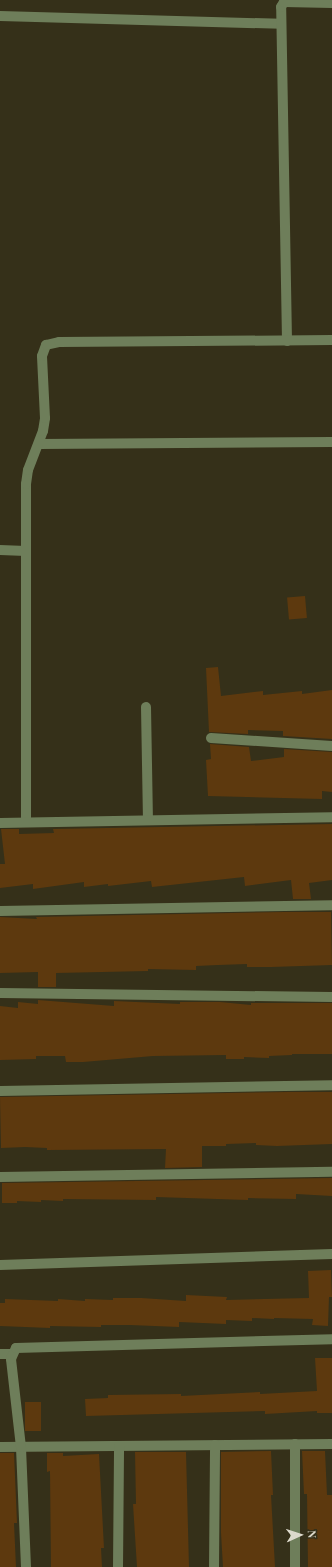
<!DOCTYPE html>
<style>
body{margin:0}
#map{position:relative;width:332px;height:1567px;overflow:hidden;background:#353019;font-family:"Playfair Display",serif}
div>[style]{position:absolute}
.building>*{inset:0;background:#5d390e;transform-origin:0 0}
.minor>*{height:10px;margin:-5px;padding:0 5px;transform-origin:5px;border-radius:5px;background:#6e7e5a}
span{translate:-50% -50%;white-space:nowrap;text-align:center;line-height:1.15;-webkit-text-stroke:3px #353019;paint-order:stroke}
.north{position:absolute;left:280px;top:1515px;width:40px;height:40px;-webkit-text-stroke:3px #353019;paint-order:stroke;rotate:87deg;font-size:11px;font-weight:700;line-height:16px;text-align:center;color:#dcd9cb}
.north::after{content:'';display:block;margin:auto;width:14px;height:18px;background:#dcd9cb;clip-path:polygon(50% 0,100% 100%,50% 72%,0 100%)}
</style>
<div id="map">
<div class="building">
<div style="left:305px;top:596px;width:22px;height:18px;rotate:85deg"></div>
<div style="clip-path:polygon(218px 667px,221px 696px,263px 691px,263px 695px,302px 691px,302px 694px,332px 690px,332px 739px,283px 736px,283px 731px,248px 730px,248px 734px,209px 732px,206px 668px)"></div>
<div style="clip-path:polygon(210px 744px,249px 747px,251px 761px,284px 757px,284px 749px,332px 752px,332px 792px,322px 791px,322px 799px,208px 796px,206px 760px,211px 759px)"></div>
<div style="clip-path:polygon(332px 824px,332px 880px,309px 883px,311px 899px,293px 899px,291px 880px,245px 886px,244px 877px,152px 887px,151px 881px,108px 886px,108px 884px,84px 887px,84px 882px,33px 889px,33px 884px,0 888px,0 864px,5px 864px,1px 829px,19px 829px,19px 834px,54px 833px,53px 829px)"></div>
<div style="clip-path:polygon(284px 912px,331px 912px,332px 965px,271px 967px,247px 967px,247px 964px,218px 965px,196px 966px,196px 970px,148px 969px,148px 971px,56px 973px,56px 987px,38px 987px,38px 972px,0 973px,0 917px,37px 919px,36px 917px)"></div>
<div style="clip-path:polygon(38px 1000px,114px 1006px,114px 1001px,180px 1004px,180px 1002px,220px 1002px,251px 1005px,251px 1003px,332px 1003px,332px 1054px,292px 1054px,292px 1055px,269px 1056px,269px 1058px,244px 1057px,244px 1059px,226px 1059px,226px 1055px,153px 1056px,83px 1062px,66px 1062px,65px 1056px,36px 1056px,36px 1059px,0 1060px,0 1006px,18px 1008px,18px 1002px,38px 1004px)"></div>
<div style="clip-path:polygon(289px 1092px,332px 1092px,332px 1144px,277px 1146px,256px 1145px,256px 1143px,226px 1144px,226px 1146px,202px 1146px,202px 1167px,165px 1168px,166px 1149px,47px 1150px,47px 1148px,25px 1147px,1px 1148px,0 1097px)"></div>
<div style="clip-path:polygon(332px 1178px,332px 1196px,296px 1194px,296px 1199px,248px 1198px,248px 1200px,156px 1197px,156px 1200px,63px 1199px,63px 1201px,41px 1200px,41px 1202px,17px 1201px,17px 1203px,2px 1203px,2px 1183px)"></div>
<div style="clip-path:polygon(331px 1270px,332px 1297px,329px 1297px,328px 1326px,312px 1325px,313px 1319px,274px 1318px,274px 1319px,252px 1318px,252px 1321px,226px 1320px,226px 1324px,179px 1322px,179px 1327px,130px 1325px,101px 1325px,101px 1327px,50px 1326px,50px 1328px,0 1326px,0 1303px,5px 1303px,5px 1299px,58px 1301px,58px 1299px,85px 1301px,85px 1299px,113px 1300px,113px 1298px,141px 1298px,186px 1301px,186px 1295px,227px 1297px,226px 1300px,309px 1298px,308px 1271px)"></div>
<div style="clip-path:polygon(315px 1358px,332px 1358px,332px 1413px,317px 1413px,317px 1411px,265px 1414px,265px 1411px,86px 1416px,85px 1399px,108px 1398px,108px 1395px,181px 1394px,181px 1396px,260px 1392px,260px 1394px,317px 1391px)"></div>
<div style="left:25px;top:1402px;width:16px;height:29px"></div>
<div style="clip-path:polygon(271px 1451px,273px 1495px,271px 1495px,275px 1567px,223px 1567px,221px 1533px,221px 1452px)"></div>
<div style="clip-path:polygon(302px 1451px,325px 1451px,327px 1495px,332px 1495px,332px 1567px,308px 1567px,307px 1494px,304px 1494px)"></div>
<div style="clip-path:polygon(135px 1452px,186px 1452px,189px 1567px,137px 1567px,133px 1504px,136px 1504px)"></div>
<div style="clip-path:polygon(0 1453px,14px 1453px,17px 1523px,14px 1523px,16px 1567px,0 1567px)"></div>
<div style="clip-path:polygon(47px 1453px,63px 1453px,63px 1456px,99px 1454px,104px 1548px,101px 1548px,102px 1567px,51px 1567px,50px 1471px,47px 1472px)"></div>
</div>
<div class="minor">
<div style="left:0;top:16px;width:281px;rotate:1.6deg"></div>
<div style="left:287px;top:341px;width:334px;rotate:-91deg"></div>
<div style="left:281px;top:7px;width:6px;rotate:-59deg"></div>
<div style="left:284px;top:2px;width:48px;rotate:1.2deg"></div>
<div style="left:39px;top:444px;width:293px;rotate:-0.4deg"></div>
<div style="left:0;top:550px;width:26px;rotate:2deg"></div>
<div style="left:146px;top:707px;width:113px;rotate:89deg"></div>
<div style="left:211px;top:738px;width:121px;rotate:3.8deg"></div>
<div style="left:26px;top:822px;width:338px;rotate:-90deg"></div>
<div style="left:26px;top:484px;width:14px;rotate:-82deg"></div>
<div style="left:28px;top:470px;width:42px;rotate:-69deg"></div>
<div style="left:43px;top:431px;width:13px;rotate:-81deg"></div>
<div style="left:45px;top:418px;width:62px;rotate:-92.8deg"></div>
<div style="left:42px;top:356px;width:12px;rotate:-70deg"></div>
<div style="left:46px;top:345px;width:13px;rotate:-13deg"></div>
<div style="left:59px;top:342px;width:273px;rotate:-0.4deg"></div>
<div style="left:0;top:823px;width:332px;rotate:-1deg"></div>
<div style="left:0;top:911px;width:332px;rotate:-1deg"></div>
<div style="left:0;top:993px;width:332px;rotate:0.7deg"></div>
<div style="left:0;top:1091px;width:332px;rotate:-1deg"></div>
<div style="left:0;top:1177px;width:332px;rotate:-0.9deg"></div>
<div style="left:0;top:1265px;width:332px;rotate:-1.9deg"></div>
<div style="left:0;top:1354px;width:12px"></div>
<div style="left:0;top:1447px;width:332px;rotate:-0.5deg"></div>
<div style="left:26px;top:1567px;width:120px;rotate:-92.4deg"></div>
<div style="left:21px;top:1447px;width:89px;rotate:-96.5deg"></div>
<div style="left:11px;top:1359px;width:12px;rotate:-66deg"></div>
<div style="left:16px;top:1348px;width:316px;rotate:-1.6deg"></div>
<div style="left:118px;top:1567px;width:121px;rotate:-89.5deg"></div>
<div style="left:214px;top:1567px;width:122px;rotate:-89.5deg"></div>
<div style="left:295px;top:1567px;width:123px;rotate:-90deg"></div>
</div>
<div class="north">N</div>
</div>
